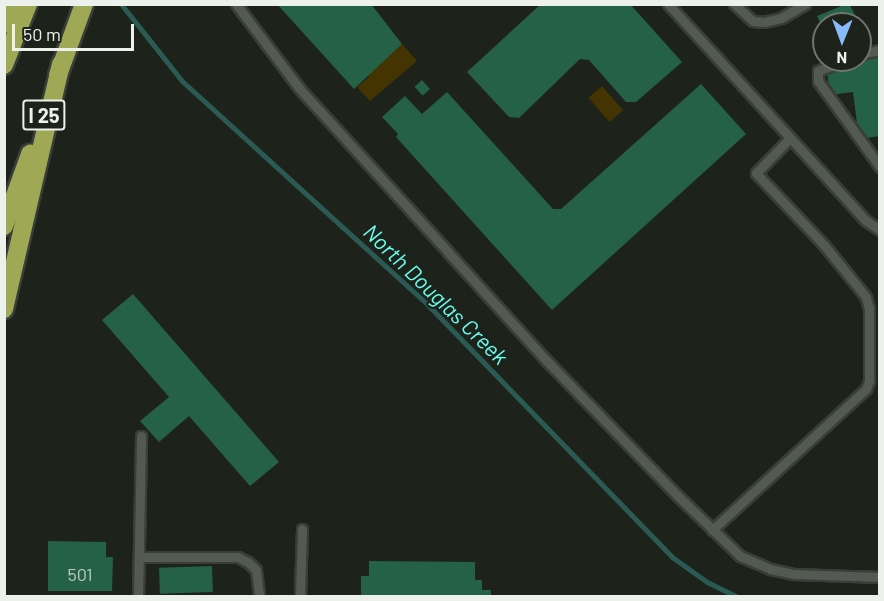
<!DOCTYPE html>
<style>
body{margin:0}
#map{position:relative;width:884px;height:601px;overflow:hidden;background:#1d231b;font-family:Barlow,sans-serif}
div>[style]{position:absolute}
.green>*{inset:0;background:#433401;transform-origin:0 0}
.stream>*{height:5px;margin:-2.5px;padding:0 2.5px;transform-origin:2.5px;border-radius:2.5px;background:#2b5a54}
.building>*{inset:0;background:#246146;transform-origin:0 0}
.roads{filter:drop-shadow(2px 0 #3a3e38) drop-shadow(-2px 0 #3a3e38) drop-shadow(0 2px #3a3e38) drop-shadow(0 -2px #3a3e38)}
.lane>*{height:9px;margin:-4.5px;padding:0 4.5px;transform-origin:4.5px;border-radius:4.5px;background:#535a51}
.highway>*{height:18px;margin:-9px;padding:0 9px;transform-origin:9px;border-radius:9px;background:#9fa955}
span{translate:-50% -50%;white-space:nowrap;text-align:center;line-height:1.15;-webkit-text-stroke:4.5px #1d231b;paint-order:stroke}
.number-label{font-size:18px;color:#bbcdc2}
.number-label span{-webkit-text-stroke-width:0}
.shield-label span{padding:2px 4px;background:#1d231b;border:2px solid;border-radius:4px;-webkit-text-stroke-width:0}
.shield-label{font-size:20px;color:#edf1eb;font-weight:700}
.water-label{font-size:22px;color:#69fcec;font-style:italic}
.frame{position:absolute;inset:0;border:6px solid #edf1eb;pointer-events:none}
.north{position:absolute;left:812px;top:12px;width:60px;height:60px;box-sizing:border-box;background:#1d231b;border:2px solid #70756e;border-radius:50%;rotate:181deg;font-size:16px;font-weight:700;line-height:24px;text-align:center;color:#edf1eb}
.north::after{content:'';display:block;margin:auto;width:21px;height:27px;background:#89bafc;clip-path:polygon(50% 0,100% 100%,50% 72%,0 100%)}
.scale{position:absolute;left:12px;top:24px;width:122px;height:27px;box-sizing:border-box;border:3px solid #edf1eb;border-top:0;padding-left:8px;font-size:18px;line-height:21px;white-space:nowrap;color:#edf1eb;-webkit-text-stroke:4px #1d231b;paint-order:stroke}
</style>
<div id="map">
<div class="green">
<div style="clip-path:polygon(402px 44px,417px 61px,370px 101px,357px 87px,369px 77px,367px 74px)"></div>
<div style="left:602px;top:86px;width:32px;height:18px;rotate:49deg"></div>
</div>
<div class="stream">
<div style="left:121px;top:4px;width:98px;rotate:51.6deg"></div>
<div style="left:182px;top:81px;width:331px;rotate:42.3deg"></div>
<div style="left:427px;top:304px;width:352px;rotate:45.9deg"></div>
<div style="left:672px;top:557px;width:43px;rotate:35.5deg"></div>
<div style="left:707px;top:582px;width:32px;rotate:26deg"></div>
</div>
<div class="building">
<div style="clip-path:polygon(277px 4px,371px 4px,402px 44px,354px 89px)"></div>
<div style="clip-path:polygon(541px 4px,630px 4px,682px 62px,636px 102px,626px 102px,589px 60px,580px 59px,519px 118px,509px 117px,467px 72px)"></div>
<div style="clip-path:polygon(844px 5px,850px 5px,859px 24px,824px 24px,824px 31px,817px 16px)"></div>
<div style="clip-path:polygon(878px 56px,880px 136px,859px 139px,853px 92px,830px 95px,827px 72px,852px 68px,851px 60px)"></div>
<div style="left:422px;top:80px;width:12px;height:10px;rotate:48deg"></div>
<div style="clip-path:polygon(701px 84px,746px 134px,552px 310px,396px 137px,398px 134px,382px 117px,405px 96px,422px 114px,447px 92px,553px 209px,561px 209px)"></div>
<div style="clip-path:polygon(133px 294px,279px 462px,250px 486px,189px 416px,159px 442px,140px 421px,169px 397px,102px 320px)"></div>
<div style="clip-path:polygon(48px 541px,106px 542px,106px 557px,113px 557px,112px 591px,48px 591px)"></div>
<div style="clip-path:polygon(369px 561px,475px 562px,475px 580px,482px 580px,482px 590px,491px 590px,491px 596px,361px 596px,361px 576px,369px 576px)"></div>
<div style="left:212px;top:566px;width:26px;height:53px;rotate:88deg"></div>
</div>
<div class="roads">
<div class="lane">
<div style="left:236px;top:4px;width:105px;rotate:53.1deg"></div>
<div style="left:299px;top:88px;width:222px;rotate:47.7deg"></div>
<div style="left:448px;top:252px;width:147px;rotate:47.8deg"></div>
<div style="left:547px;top:361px;width:190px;rotate:45.9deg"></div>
<div style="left:679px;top:497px;width:85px;rotate:44deg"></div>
<div style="left:740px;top:556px;width:33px;rotate:23deg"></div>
<div style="left:770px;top:569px;width:25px;rotate:12deg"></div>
<div style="left:794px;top:574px;width:86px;rotate:2deg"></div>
<div style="left:668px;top:4px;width:292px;rotate:47.6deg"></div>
<div style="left:865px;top:220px;width:18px;rotate:34deg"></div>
<div style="left:734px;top:4px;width:25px;rotate:42deg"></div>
<div style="left:753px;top:21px;width:11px;rotate:5deg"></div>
<div style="left:764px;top:22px;width:17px;rotate:-13deg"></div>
<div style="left:781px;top:18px;width:28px;rotate:-30deg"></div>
<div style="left:860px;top:54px;width:20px;rotate:-11deg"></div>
<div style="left:846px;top:60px;width:30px;rotate:159deg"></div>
<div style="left:818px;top:71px;width:10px;rotate:90deg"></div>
<div style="left:818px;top:81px;width:106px;rotate:54.2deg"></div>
<div style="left:712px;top:530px;width:209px;rotate:-42.5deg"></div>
<div style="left:866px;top:389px;width:9px;rotate:-69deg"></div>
<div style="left:869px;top:381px;width:72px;rotate:-90deg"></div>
<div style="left:869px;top:309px;width:12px;rotate:-104deg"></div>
<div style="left:866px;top:297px;width:67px;rotate:-128.9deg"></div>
<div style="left:824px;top:245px;width:99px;rotate:-133.4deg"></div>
<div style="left:756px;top:173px;width:49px;rotate:-45.8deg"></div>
<div style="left:139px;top:557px;width:99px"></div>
<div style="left:238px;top:557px;width:11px;rotate:27deg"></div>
<div style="left:248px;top:562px;width:11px;rotate:45deg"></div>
<div style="left:256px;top:570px;width:26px;rotate:83deg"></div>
<div style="left:138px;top:596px;width:160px;rotate:-88.9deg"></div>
<div style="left:300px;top:596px;width:67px;rotate:-88.3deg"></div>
</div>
<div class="highway">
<div style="left:4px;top:24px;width:22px;rotate:-63deg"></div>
<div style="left:4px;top:65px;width:66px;rotate:-68.5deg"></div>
<div style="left:58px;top:75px;width:76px;rotate:-69.9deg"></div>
<div style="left:4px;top:226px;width:77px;rotate:-70.1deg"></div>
<div style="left:4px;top:309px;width:252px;rotate:-76.9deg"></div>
</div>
</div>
<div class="number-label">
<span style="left:80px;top:574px">501</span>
</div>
<div class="shield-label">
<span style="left:44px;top:115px">I 25</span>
</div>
<div class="water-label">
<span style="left:436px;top:294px;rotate:44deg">North Douglas Creek</span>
</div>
<div class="frame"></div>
<div class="north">N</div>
<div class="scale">50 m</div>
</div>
